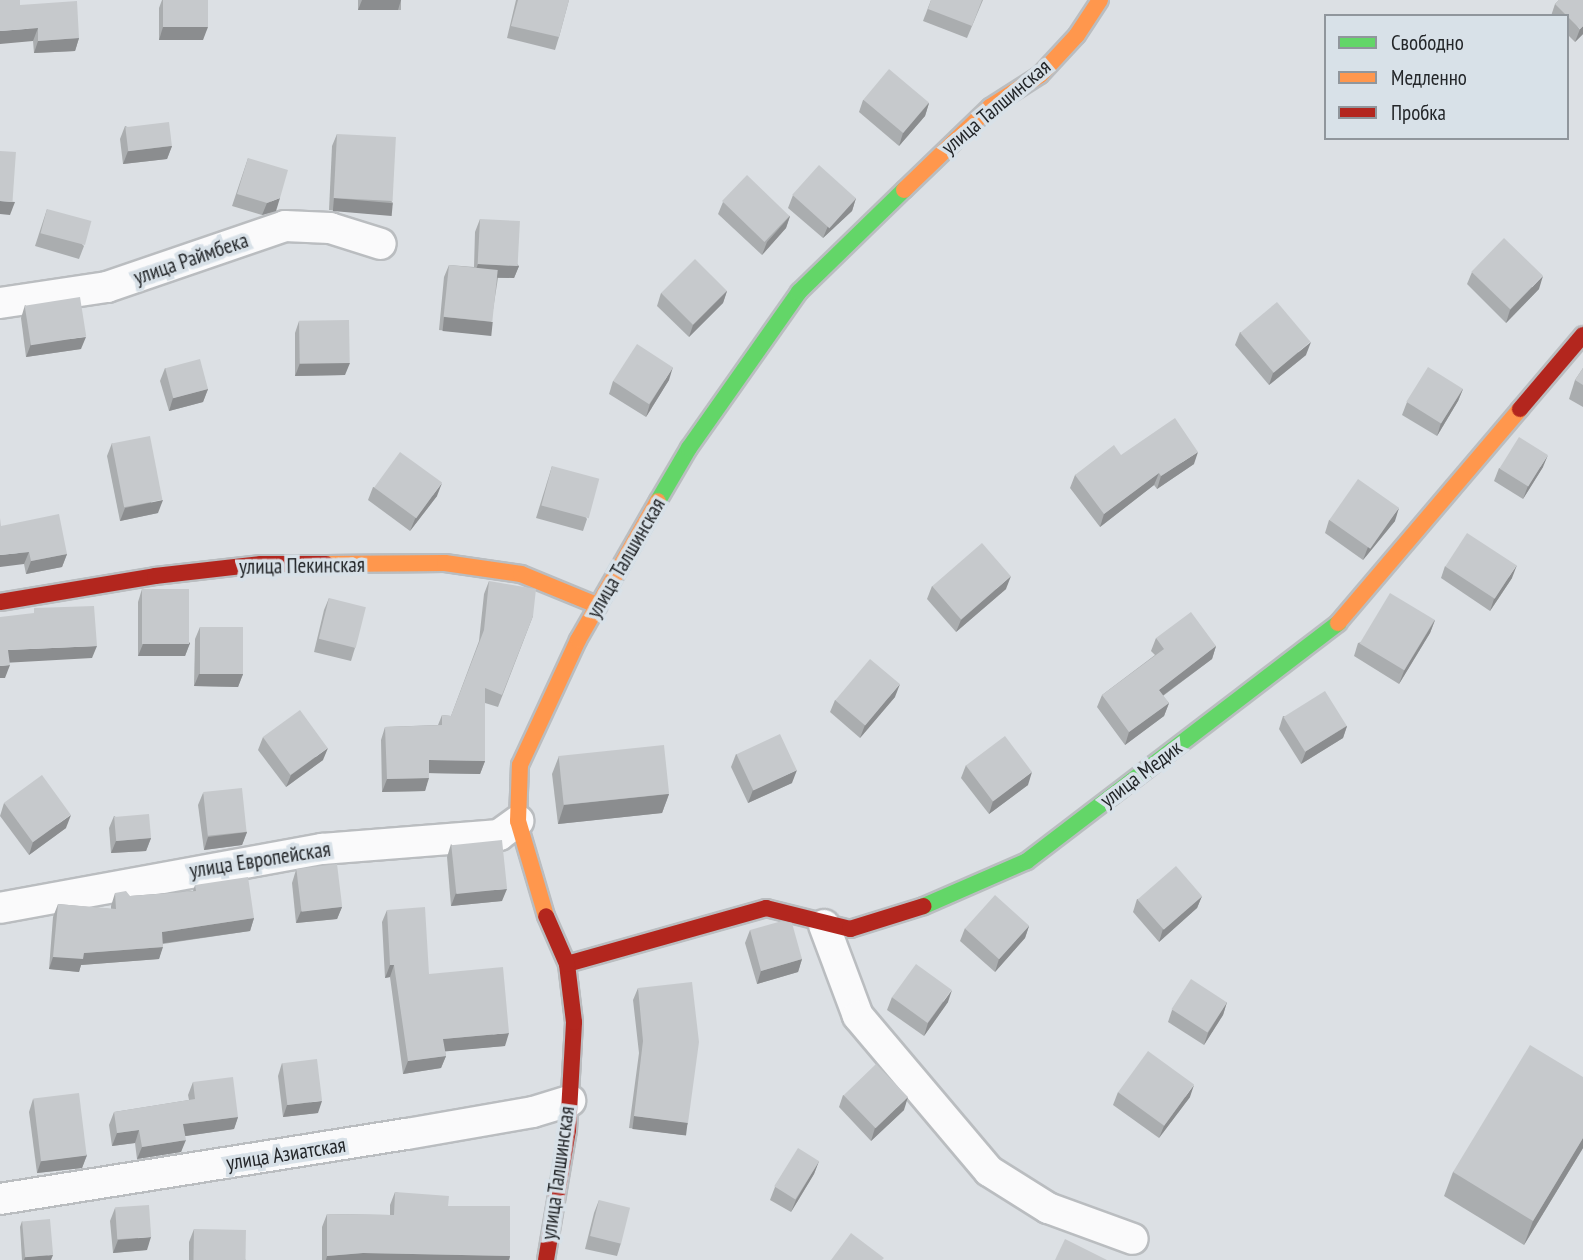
<!DOCTYPE html>
<meta charset="utf-8">
<style>
body{margin:0}
#map{position:relative;width:1583px;height:1260px;overflow:hidden;background:#dce0e4;font-family:"PT Sans Narrow",sans-serif}
div>[style]{position:absolute}
.roads{filter:drop-shadow(2px 0 #babdc0) drop-shadow(-2px 0 #babdc0) drop-shadow(0 2px #babdc0) drop-shadow(0 -2px #babdc0)}
.street>*{height:30px;margin:-15px;padding:0 15px;transform-origin:15px;border-radius:15px;background:#fafafb}
.fast>*{height:16px;margin:-8px;padding:0 8px;transform-origin:8px;border-radius:8px;background:#63d668}
.slow>*{height:16px;margin:-8px;padding:0 8px;transform-origin:8px;border-radius:8px;background:#ff974d}
.jam>*{height:16px;margin:-8px;padding:0 8px;transform-origin:8px;border-radius:8px;background:#b3261e}
.wall>*{inset:0;background:#aaadaf;transform-origin:0 0}
.shaded-wall>*{inset:0;background:#8b8d8f;transform-origin:0 0}
.building>*{inset:0;background:#c6c9cc;transform-origin:0 0}
span{translate:-50% -50%;white-space:nowrap;text-align:center;line-height:1.15;-webkit-text-stroke:7px #d8e1e8;paint-order:stroke}
.street-label{font-size:21px;color:#232629}
.legend{position:absolute;left:1324px;top:14px;width:245px;height:126px;box-sizing:border-box;background:#d8e1e8;border:2px solid #90969c;margin:0;padding:9px 12px;list-style:none;font-size:21px;color:#232629}
.legend li{display:flex;align-items:center;gap:14px;height:35px}
.legend b{width:35px;border:2px solid #90969c}
</style>
<div id="map">
<div class="roads">
<div class="street">
<div style="left:0;top:303px;width:108px;rotate:-8.5deg"></div>
<div style="left:107px;top:287px;width:188px;rotate:-18.9deg"></div>
<div style="left:285px;top:226px;width:45px;rotate:2.5deg"></div>
<div style="left:330px;top:228px;width:53px;rotate:17.4deg"></div>
<div style="left:0;top:908px;width:327px;rotate:-10.4deg"></div>
<div style="left:322px;top:849px;width:178px;rotate:-4.5deg"></div>
<div style="left:499px;top:835px;width:24px;rotate:-36deg"></div>
<div style="left:824px;top:925px;width:97px;rotate:69.5deg"></div>
<div style="left:858px;top:1016px;width:203px;rotate:49.8deg"></div>
<div style="left:989px;top:1171px;width:70px;rotate:32.1deg"></div>
<div style="left:1048px;top:1208px;width:90px;rotate:20deg"></div>
<div style="left:0;top:1199px;width:412px;rotate:-9.1deg"></div>
<div style="left:407px;top:1134px;width:128px;rotate:-9.9deg"></div>
<div style="left:533px;top:1112px;width:39px;rotate:-17deg"></div>
</div>
<div class="fast">
<div style="left:658px;top:501px;width:61px;rotate:-59.7deg"></div>
<div style="left:689px;top:448px;width:191px;rotate:-54.8deg"></div>
<div style="left:799px;top:292px;width:146px;rotate:-44.2deg"></div>
<div style="left:924px;top:906px;width:112px;rotate:-23.6deg"></div>
<div style="left:1027px;top:861px;width:392px;rotate:-37.4deg"></div>
</div>
<div class="slow">
<div style="left:904px;top:190px;width:120px;rotate:-44deg"></div>
<div style="left:990px;top:107px;width:59px;rotate:-32.6deg"></div>
<div style="left:1040px;top:75px;width:54px;rotate:-47.2deg"></div>
<div style="left:1077px;top:35px;width:42px;rotate:-56.7deg"></div>
<div style="left:326px;top:564px;width:119px;rotate:-0.5deg"></div>
<div style="left:445px;top:563px;width:77px;rotate:8.2deg"></div>
<div style="left:521px;top:574px;width:84px;rotate:22.3deg"></div>
<div style="left:1338px;top:623px;width:281px;rotate:-49.6deg"></div>
<div style="left:546px;top:916px;width:99px;rotate:-106.4deg"></div>
<div style="left:518px;top:821px;width:56px;rotate:-88deg"></div>
<div style="left:520px;top:765px;width:138px;rotate:-65.1deg"></div>
<div style="left:578px;top:640px;width:160px;rotate:-60.1deg"></div>
</div>
<div class="jam">
<div style="left:1520px;top:409px;width:97px;rotate:-49.6deg"></div>
<div style="left:0;top:602px;width:157px;rotate:-9.5deg"></div>
<div style="left:155px;top:576px;width:107px;rotate:-6.5deg"></div>
<div style="left:261px;top:564px;width:65px"></div>
<div style="left:567px;top:964px;width:207px;rotate:-15.7deg"></div>
<div style="left:766px;top:908px;width:87px;rotate:14deg"></div>
<div style="left:850px;top:929px;width:77px;rotate:-17.3deg"></div>
<div style="left:546px;top:1260px;width:132px;rotate:-80.4deg"></div>
<div style="left:568px;top:1130px;width:108px;rotate:-86.8deg"></div>
<div style="left:574px;top:1022px;width:58px;rotate:-96.9deg"></div>
<div style="left:567px;top:964px;width:52px;rotate:-113.6deg"></div>
</div>
</div>
<div class="wall">
<div style="clip-path:polygon(162px 0,208px 0,203px 40px,159px 40px,159px 8px)"></div>
<div style="left:358px;top:0;width:43px;height:10px"></div>
<div style="clip-path:polygon(516px 0,569px 0,559px 37px,555px 50px,507px 38px)"></div>
<div style="clip-path:polygon(931px 0,983px 0,967px 38px,923px 21px)"></div>
<div style="clip-path:polygon(1559px 0,1583px 34px,1575px 42px,1567px 34px,1567px 16px,1551px 16px,1555px 4px)"></div>
<div style="clip-path:polygon(20px 5px,79px 38px,75px 51px,34px 53px,33px 41px)"></div>
<div style="clip-path:polygon(863px 100px,929px 103px,925px 116px,899px 146px,859px 112px)"></div>
<div style="clip-path:polygon(125px 126px,172px 146px,167px 159px,123px 164px,120px 139px)"></div>
<div style="clip-path:polygon(337px 134px,393px 203px,388px 215px,329px 210px,332px 146px)"></div>
<div style="clip-path:polygon(248px 158px,276px 211px,262px 215px,232px 206px)"></div>
<div style="clip-path:polygon(793px 195px,856px 198px,852px 211px,823px 238px,788px 208px)"></div>
<div style="clip-path:polygon(723px 202px,790px 216px,786px 228px,762px 255px,718px 214px)"></div>
<div style="clip-path:polygon(47px 209px,84px 246px,79px 259px,35px 246px)"></div>
<div style="clip-path:polygon(480px 219px,519px 266px,514px 278px,498px 278px,489px 335px,439px 330px,444px 277px,449px 265px,474px 267px,475px 232px)"></div>
<div style="clip-path:polygon(1472px 272px,1539px 289px,1506px 323px,1467px 284px)"></div>
<div style="clip-path:polygon(727px 291px,723px 303px,689px 337px,657px 306px,661px 293px)"></div>
<div style="clip-path:polygon(25px 305px,81px 349px,26px 357px,21px 318px)"></div>
<div style="clip-path:polygon(299px 321px,345px 375px,295px 376px,295px 333px)"></div>
<div style="clip-path:polygon(1240px 332px,1306px 355px,1269px 385px,1235px 345px)"></div>
<div style="clip-path:polygon(165px 368px,208px 389px,203px 402px,169px 411px,160px 381px)"></div>
<div style="clip-path:polygon(1583px 368px,1583px 407px,1569px 399px,1575px 380px)"></div>
<div style="clip-path:polygon(669px 380px,646px 417px,609px 394px,613px 381px)"></div>
<div style="clip-path:polygon(1463px 389px,1458px 401px,1437px 436px,1402px 415px,1407px 402px)"></div>
<div style="clip-path:polygon(112px 443px,158px 513px,120px 521px,107px 456px)"></div>
<div style="clip-path:polygon(1121px 455px,1194px 464px,1157px 489px,1154px 485px,1100px 527px,1070px 488px,1075px 475px)"></div>
<div style="clip-path:polygon(552px 466px,587px 519px,583px 531px,536px 518px)"></div>
<div style="clip-path:polygon(1543px 467px,1523px 499px,1494px 481px,1499px 468px)"></div>
<div style="clip-path:polygon(373px 487px,437px 496px,410px 531px,368px 500px)"></div>
<div style="clip-path:polygon(1329px 520px,1395px 521px,1363px 560px,1325px 533px)"></div>
<div style="clip-path:polygon(1px 526px,67px 554px,62px 567px,26px 574px,24px 564px)"></div>
<div style="clip-path:polygon(1445px 566px,1512px 578px,1490px 611px,1441px 578px)"></div>
<div style="clip-path:polygon(489px 581px,533px 616px,498px 707px,485px 703px,485px 761px,480px 774px,429px 773px,425px 791px,382px 792px,381px 740px,385px 727px,438px 725px,442px 715px,451px 716px,479px 641px,484px 594px)"></div>
<div style="clip-path:polygon(932px 586px,1006px 589px,956px 632px,927px 599px)"></div>
<div style="clip-path:polygon(142px 589px,190px 643px,185px 656px,138px 656px,138px 602px)"></div>
<div style="clip-path:polygon(329px 598px,355px 648px,351px 661px,314px 652px,324px 610px)"></div>
<div style="clip-path:polygon(1435px 620px,1430px 633px,1399px 684px,1354px 656px,1358px 643px)"></div>
<div style="clip-path:polygon(200px 627px,243px 674px,238px 687px,194px 686px,195px 639px)"></div>
<div style="clip-path:polygon(1156px 638px,1216px 646px,1212px 659px,1163px 696px,1169px 703px,1164px 716px,1125px 745px,1097px 707px,1102px 695px,1155px 655px,1151px 651px)"></div>
<div style="clip-path:polygon(895px 697px,860px 738px,830px 712px,835px 700px)"></div>
<div style="clip-path:polygon(1283px 716px,1347px 726px,1343px 738px,1301px 764px,1279px 729px)"></div>
<div style="clip-path:polygon(263px 737px,323px 760px,286px 787px,258px 750px)"></div>
<div style="clip-path:polygon(736px 754px,792px 783px,748px 803px,731px 767px)"></div>
<div style="clip-path:polygon(559px 756px,669px 794px,662px 813px,558px 824px,552px 774px)"></div>
<div style="clip-path:polygon(966px 765px,1028px 785px,989px 814px,961px 778px)"></div>
<div style="clip-path:polygon(203px 793px,247px 832px,242px 845px,204px 850px,198px 805px)"></div>
<div style="clip-path:polygon(4px 803px,66px 828px,29px 855px,0 816px)"></div>
<div style="clip-path:polygon(114px 816px,151px 838px,146px 851px,111px 853px,109px 828px)"></div>
<div style="clip-path:polygon(451px 844px,502px 901px,451px 906px,447px 857px)"></div>
<div style="clip-path:polygon(296px 870px,342px 907px,337px 919px,296px 923px,292px 883px)"></div>
<div style="clip-path:polygon(195px 885px,254px 918px,250px 931px,163px 944px,159px 959px,81px 965px,79px 972px,49px 969px,53px 917px,58px 904px,111px 909px,111px 906px,115px 893px,130px 896px,193px 891px)"></div>
<div style="clip-path:polygon(1202px 896px,1197px 908px,1159px 942px,1133px 912px,1137px 899px)"></div>
<div style="clip-path:polygon(387px 910px,429px 974px,505px 1046px,445px 1051px,446px 1056px,441px 1068px,403px 1074px,390px 977px,385px 978px,382px 922px)"></div>
<div style="clip-path:polygon(1029px 926px,1025px 938px,995px 972px,960px 941px,965px 928px)"></div>
<div style="clip-path:polygon(750px 930px,802px 959px,798px 972px,757px 984px,745px 943px)"></div>
<div style="clip-path:polygon(638px 988px,688px 1123px,683px 1135px,629px 1128px,639px 1053px,633px 1000px)"></div>
<div style="clip-path:polygon(892px 997px,948px 1002px,924px 1036px,887px 1010px)"></div>
<div style="clip-path:polygon(1227px 1002px,1223px 1015px,1204px 1045px,1168px 1022px,1172px 1010px)"></div>
<div style="clip-path:polygon(282px 1063px,318px 1113px,283px 1117px,278px 1076px)"></div>
<div style="clip-path:polygon(1583px 1077px,1583px 1148px,1524px 1245px,1444px 1196px,1453px 1172px)"></div>
<div style="clip-path:polygon(193px 1082px,238px 1117px,234px 1129px,185px 1136px,181px 1152px,137px 1159px,135px 1143px,112px 1146px,109px 1125px,114px 1112px,189px 1100px,188px 1095px)"></div>
<div style="clip-path:polygon(1118px 1092px,1190px 1097px,1159px 1138px,1113px 1105px)"></div>
<div style="clip-path:polygon(843px 1095px,904px 1110px,871px 1141px,839px 1107px)"></div>
<div style="clip-path:polygon(33px 1099px,87px 1155px,82px 1168px,37px 1173px,29px 1112px)"></div>
<div style="clip-path:polygon(819px 1161px,814px 1174px,791px 1212px,770px 1200px,775px 1187px)"></div>
<div style="clip-path:polygon(395px 1192px,448px 1206px,510px 1256px,509px 1260px,322px 1260px,322px 1227px,327px 1214px,390px 1215px,390px 1205px)"></div>
<div style="clip-path:polygon(599px 1200px,621px 1243px,617px 1256px,585px 1249px,594px 1213px)"></div>
<div style="clip-path:polygon(115px 1208px,147px 1250px,113px 1253px,110px 1221px)"></div>
<div style="clip-path:polygon(22px 1221px,51px 1260px,22px 1260px,20px 1227px)"></div>
<div style="clip-path:polygon(194px 1229px,246px 1260px,189px 1260px,189px 1242px)"></div>
</div>
<div class="shaded-wall">
<div style="clip-path:polygon(362px 0,401px 0,398px 10px,358px 10px)"></div>
<div style="clip-path:polygon(1583px 26px,1583px 34px,1575px 42px,1580px 29px)"></div>
<div style="clip-path:polygon(163px 27px,208px 27px,203px 40px,159px 40px)"></div>
<div style="clip-path:polygon(38px 28px,33px 41px,0 44px,0 31px)"></div>
<div style="clip-path:polygon(79px 38px,75px 51px,34px 53px,38px 41px)"></div>
<div style="clip-path:polygon(929px 103px,925px 116px,899px 146px,903px 133px)"></div>
<div style="clip-path:polygon(172px 146px,167px 159px,123px 164px,128px 151px)"></div>
<div style="clip-path:polygon(280px 198px,276px 211px,262px 215px,267px 203px)"></div>
<div style="left:334px;top:198px;width:59px;height:13px;rotate:5deg"></div>
<div style="clip-path:polygon(856px 198px,852px 211px,823px 238px,828px 226px)"></div>
<div style="clip-path:polygon(0 201px,15px 202px,10px 215px,0 214px)"></div>
<div style="clip-path:polygon(790px 216px,786px 228px,762px 255px,767px 242px)"></div>
<div style="clip-path:polygon(478px 264px,519px 266px,514px 278px,473px 277px)"></div>
<div style="clip-path:polygon(1543px 276px,1539px 289px,1506px 323px,1510px 310px)"></div>
<div style="clip-path:polygon(727px 291px,723px 303px,689px 337px,693px 325px)"></div>
<div style="left:444px;top:317px;width:49px;height:14px;rotate:6deg"></div>
<div style="clip-path:polygon(86px 337px,81px 349px,26px 357px,31px 344px)"></div>
<div style="clip-path:polygon(1311px 342px,1306px 355px,1269px 385px,1273px 373px)"></div>
<div style="clip-path:polygon(300px 363px,350px 363px,345px 375px,295px 376px)"></div>
<div style="clip-path:polygon(673px 367px,669px 380px,646px 417px,650px 404px)"></div>
<div style="clip-path:polygon(208px 389px,203px 402px,169px 411px,173px 398px)"></div>
<div style="clip-path:polygon(1463px 389px,1458px 401px,1437px 436px,1441px 423px)"></div>
<div style="clip-path:polygon(1198px 452px,1194px 464px,1157px 489px,1161px 476px)"></div>
<div style="clip-path:polygon(1548px 455px,1543px 467px,1523px 499px,1528px 486px)"></div>
<div style="clip-path:polygon(1159px 473px,1154px 485px,1100px 527px,1104px 514px)"></div>
<div style="clip-path:polygon(442px 483px,437px 496px,410px 531px,415px 519px)"></div>
<div style="clip-path:polygon(163px 500px,158px 513px,120px 521px,125px 508px)"></div>
<div style="clip-path:polygon(1399px 508px,1395px 521px,1363px 560px,1368px 547px)"></div>
<div style="clip-path:polygon(29px 552px,24px 564px,0 567px,0 555px)"></div>
<div style="clip-path:polygon(67px 554px,62px 567px,26px 574px,31px 561px)"></div>
<div style="clip-path:polygon(1517px 565px,1512px 578px,1490px 611px,1494px 599px)"></div>
<div style="clip-path:polygon(1011px 576px,1006px 589px,956px 632px,961px 620px)"></div>
<div style="clip-path:polygon(1435px 620px,1430px 633px,1399px 684px,1404px 671px)"></div>
<div style="clip-path:polygon(190px 643px,185px 656px,138px 656px,143px 644px)"></div>
<div style="clip-path:polygon(97px 646px,92px 658px,3px 663px,8px 650px)"></div>
<div style="clip-path:polygon(1216px 646px,1212px 659px,1154px 702px,1159px 690px)"></div>
<div style="clip-path:polygon(10px 665px,5px 678px,0 678px,0 666px)"></div>
<div style="clip-path:polygon(199px 674px,243px 674px,238px 687px,194px 686px)"></div>
<div style="clip-path:polygon(900px 684px,895px 697px,860px 738px,865px 725px)"></div>
<div style="clip-path:polygon(1169px 703px,1164px 716px,1125px 745px,1129px 732px)"></div>
<div style="clip-path:polygon(1347px 726px,1343px 738px,1301px 764px,1306px 751px)"></div>
<div style="clip-path:polygon(328px 748px,323px 760px,286px 787px,291px 775px)"></div>
<div style="clip-path:polygon(429px 760px,485px 761px,480px 774px,424px 773px)"></div>
<div style="clip-path:polygon(797px 770px,792px 783px,748px 803px,753px 790px)"></div>
<div style="clip-path:polygon(1032px 772px,1028px 785px,989px 814px,993px 801px)"></div>
<div style="clip-path:polygon(429px 778px,425px 791px,382px 792px,387px 779px)"></div>
<div style="clip-path:polygon(669px 794px,662px 813px,558px 824px,564px 805px)"></div>
<div style="clip-path:polygon(71px 815px,66px 828px,29px 855px,33px 842px)"></div>
<div style="clip-path:polygon(247px 832px,242px 845px,204px 850px,208px 837px)"></div>
<div style="clip-path:polygon(151px 838px,146px 851px,111px 853px,116px 841px)"></div>
<div style="clip-path:polygon(507px 889px,502px 901px,451px 906px,456px 893px)"></div>
<div style="clip-path:polygon(1202px 896px,1197px 908px,1159px 942px,1163px 929px)"></div>
<div style="clip-path:polygon(342px 907px,337px 919px,296px 923px,301px 911px)"></div>
<div style="clip-path:polygon(254px 918px,250px 931px,158px 944px,162px 932px)"></div>
<div style="clip-path:polygon(1029px 926px,1025px 938px,995px 972px,999px 959px)"></div>
<div style="clip-path:polygon(163px 947px,159px 959px,81px 965px,79px 972px,49px 969px,53px 957px,84px 953px)"></div>
<div style="clip-path:polygon(802px 959px,798px 972px,757px 984px,761px 971px)"></div>
<div style="clip-path:polygon(390px 965px,394px 965px,390px 977px,385px 978px)"></div>
<div style="clip-path:polygon(952px 990px,948px 1002px,924px 1036px,928px 1023px)"></div>
<div style="clip-path:polygon(1227px 1002px,1223px 1015px,1204px 1045px,1208px 1033px)"></div>
<div style="clip-path:polygon(509px 1033px,505px 1046px,439px 1052px,443px 1039px)"></div>
<div style="clip-path:polygon(446px 1056px,441px 1068px,403px 1074px,408px 1061px)"></div>
<div style="clip-path:polygon(1194px 1085px,1190px 1097px,1159px 1138px,1164px 1126px)"></div>
<div style="clip-path:polygon(908px 1097px,904px 1110px,871px 1141px,875px 1128px)"></div>
<div style="clip-path:polygon(322px 1101px,318px 1113px,283px 1117px,287px 1105px)"></div>
<div style="left:634px;top:1116px;width:54px;height:13px;rotate:7deg"></div>
<div style="clip-path:polygon(238px 1117px,234px 1129px,179px 1137px,183px 1124px)"></div>
<div style="clip-path:polygon(139px 1130px,135px 1143px,112px 1146px,117px 1133px)"></div>
<div style="clip-path:polygon(1583px 1138px,1583px 1148px,1524px 1245px,1533px 1221px)"></div>
<div style="clip-path:polygon(186px 1140px,181px 1152px,137px 1159px,142px 1147px)"></div>
<div style="clip-path:polygon(87px 1155px,82px 1168px,37px 1173px,41px 1161px)"></div>
<div style="clip-path:polygon(819px 1161px,814px 1174px,791px 1212px,796px 1200px)"></div>
<div style="clip-path:polygon(151px 1237px,147px 1250px,113px 1253px,118px 1240px)"></div>
<div style="clip-path:polygon(363px 1253px,510px 1256px,509px 1260px,326px 1260px,327px 1256px)"></div>
<div style="clip-path:polygon(53px 1255px,51px 1260px,24px 1260px,25px 1257px)"></div>
</div>
<div class="building">
<div style="clip-path:polygon(0 0,20px 0,20px 5px,77px 1px,79px 38px,38px 41px,38px 28px,0 31px)"></div>
<div style="left:163px;top:0;width:45px;height:27px"></div>
<div style="clip-path:polygon(518px 0,569px 0,559px 37px,511px 26px)"></div>
<div style="clip-path:polygon(931px 0,982px 0,972px 26px,928px 9px)"></div>
<div style="clip-path:polygon(1559px 0,1583px 0,1583px 26px,1580px 29px,1555px 4px)"></div>
<div style="left:889px;top:69px;width:52px;height:40px;rotate:40deg"></div>
<div style="left:169px;top:122px;width:24px;height:44px;rotate:83deg"></div>
<div style="left:337px;top:134px;width:59px;height:64px;rotate:3deg"></div>
<div style="left:0;top:151px;width:16px;height:50px;rotate:4deg"></div>
<div style="clip-path:polygon(248px 158px,288px 170px,280px 198px,267px 203px,237px 194px)"></div>
<div style="left:819px;top:165px;width:50px;height:40px;rotate:42deg"></div>
<div style="left:747px;top:175px;width:59px;height:36px;rotate:44deg"></div>
<div style="left:47px;top:209px;width:46px;height:25px;rotate:15deg"></div>
<div style="left:480px;top:219px;width:40px;height:45px;rotate:3deg"></div>
<div style="left:1504px;top:238px;width:54px;height:47px;rotate:44deg"></div>
<div style="left:695px;top:259px;width:45px;height:48px;rotate:45deg"></div>
<div style="left:449px;top:265px;width:49px;height:52px;rotate:6deg"></div>
<div style="left:80px;top:297px;width:40px;height:56px;rotate:81deg"></div>
<div style="left:1277px;top:302px;width:52px;height:48px;rotate:50deg"></div>
<div style="left:349px;top:320px;width:43px;height:50px;rotate:89deg"></div>
<div style="left:637px;top:344px;width:43px;height:44px;rotate:33deg"></div>
<div style="left:200px;top:359px;width:31px;height:36px;rotate:75deg"></div>
<div style="left:1428px;top:367px;width:41px;height:41px;rotate:32deg"></div>
<div style="clip-path:polygon(1583px 368px,1583px 385px,1575px 380px)"></div>
<div style="clip-path:polygon(1175px 418px,1198px 452px,1161px 476px,1159px 473px,1104px 514px,1075px 475px,1114px 445px,1121px 455px)"></div>
<div style="left:150px;top:436px;width:65px;height:39px;rotate:79deg"></div>
<div style="left:1519px;top:437px;width:34px;height:37px;rotate:32deg"></div>
<div style="left:400px;top:452px;width:52px;height:44px;rotate:36deg"></div>
<div style="left:552px;top:466px;width:49px;height:41px;rotate:15deg"></div>
<div style="left:1358px;top:479px;width:50px;height:50px;rotate:35deg"></div>
<div style="clip-path:polygon(59px 514px,67px 554px,31px 561px,29px 552px,0 555px,0 518px,1px 526px)"></div>
<div style="left:1467px;top:533px;width:59px;height:40px;rotate:33deg"></div>
<div style="left:982px;top:543px;width:44px;height:66px;rotate:49deg"></div>
<div style="clip-path:polygon(489px 581px,536px 589px,533px 616px,502px 695px,485px 688px,485px 761px,429px 760px,429px 778px,387px 779px,385px 727px,442px 725px,442px 715px,451px 716px,484px 630px)"></div>
<div style="left:142px;top:589px;width:47px;height:55px"></div>
<div style="left:1390px;top:593px;width:52px;height:59px;rotate:31deg"></div>
<div style="left:329px;top:598px;width:38px;height:42px;rotate:14deg"></div>
<div style="clip-path:polygon(94px 606px,97px 646px,8px 650px,10px 665px,0 666px,0 617px,34px 613px,34px 608px)"></div>
<div style="clip-path:polygon(1191px 612px,1216px 646px,1159px 690px,1169px 703px,1129px 732px,1102px 695px,1164px 649px,1156px 638px)"></div>
<div style="left:200px;top:627px;width:43px;height:47px"></div>
<div style="left:870px;top:659px;width:39px;height:54px;rotate:40deg"></div>
<div style="left:1325px;top:691px;width:41px;height:49px;rotate:58deg"></div>
<div style="left:300px;top:710px;width:47px;height:46px;rotate:54deg"></div>
<div style="left:780px;top:734px;width:40px;height:48px;rotate:65deg"></div>
<div style="left:1005px;top:736px;width:45px;height:49px;rotate:53deg"></div>
<div style="left:664px;top:745px;width:49px;height:106px;rotate:84deg"></div>
<div style="left:42px;top:775px;width:49px;height:47px;rotate:54deg"></div>
<div style="left:242px;top:788px;width:44px;height:39px;rotate:84deg"></div>
<div style="left:149px;top:814px;width:24px;height:35px;rotate:85deg"></div>
<div style="left:502px;top:840px;width:49px;height:51px;rotate:84deg"></div>
<div style="left:337px;top:864px;width:43px;height:41px;rotate:83deg"></div>
<div style="left:1176px;top:866px;width:40px;height:51px;rotate:49deg"></div>
<div style="clip-path:polygon(248px 877px,254px 918px,162px 932px,163px 947px,84px 953px,83px 959px,53px 957px,58px 904px,116px 909px,115px 893px,126px 891px,130px 896px,196px 891px,195px 885px)"></div>
<div style="left:995px;top:895px;width:46px;height:45px;rotate:42deg"></div>
<div style="clip-path:polygon(425px 907px,429px 974px,503px 967px,509px 1033px,443px 1039px,446px 1056px,408px 1061px,394px 965px,390px 965px,387px 910px)"></div>
<div style="clip-path:polygon(782px 921px,792px 923px,802px 959px,761px 971px,750px 930px)"></div>
<div style="left:916px;top:964px;width:44px;height:41px;rotate:36deg"></div>
<div style="left:1191px;top:979px;width:43px;height:36px;rotate:33deg"></div>
<div style="clip-path:polygon(692px 982px,699px 1042px,688px 1123px,634px 1116px,643px 1041px,638px 988px)"></div>
<div style="clip-path:polygon(1530px 1045px,1583px 1077px,1583px 1138px,1533px 1221px,1453px 1172px)"></div>
<div style="left:1148px;top:1051px;width:57px;height:51px;rotate:36deg"></div>
<div style="left:317px;top:1059px;width:42px;height:35px;rotate:83deg"></div>
<div style="left:876px;top:1064px;width:46px;height:45px;rotate:46deg"></div>
<div style="clip-path:polygon(233px 1077px,238px 1117px,183px 1124px,186px 1140px,142px 1147px,139px 1130px,117px 1133px,114px 1112px,195px 1099px,193px 1082px)"></div>
<div style="left:79px;top:1093px;width:63px;height:46px;rotate:83deg"></div>
<div style="left:798px;top:1148px;width:25px;height:45px;rotate:32deg"></div>
<div style="clip-path:polygon(395px 1192px,449px 1196px,448px 1206px,510px 1206px,510px 1256px,363px 1253px,327px 1256px,327px 1214px,394px 1215px)"></div>
<div style="left:599px;top:1200px;width:32px;height:37px;rotate:14deg"></div>
<div style="left:149px;top:1205px;width:32px;height:34px;rotate:86deg"></div>
<div style="left:50px;top:1219px;width:36px;height:28px;rotate:85deg"></div>
<div style="left:194px;top:1229px;width:52px;height:31px;rotate:1deg"></div>
<div style="clip-path:polygon(851px 1233px,884px 1258px,882px 1260px,831px 1260px)"></div>
<div style="clip-path:polygon(1065px 1239px,1107px 1260px,1055px 1260px)"></div>
</div>
<div class="street-label">
<span style="left:996px;top:107px;rotate:-40deg">улица Талшинская</span>
<span style="left:191px;top:259px;rotate:-19deg">улица Раймбека</span>
<span style="left:626px;top:558px;rotate:-60deg">улица Талшинская</span>
<span style="left:302px;top:566px;rotate:-1deg">улица Пекинская</span>
<span style="left:1141px;top:774px;rotate:-37deg">улица Медик</span>
<span style="left:260px;top:860px;rotate:-9deg">улица Европейская</span>
<span style="left:286px;top:1154px;rotate:-9deg">улица Азиатская</span>
<span style="left:558px;top:1173px;rotate:-82deg">улица Талшинская</span>
</div>
<ul class="legend">
<li><b style="height:9px;background:#63d668"></b>Свободно</li>
<li><b style="height:9px;background:#ff974d"></b>Медленно</li>
<li><b style="height:9px;background:#b3261e"></b>Пробка</li>
</ul>
</div>
